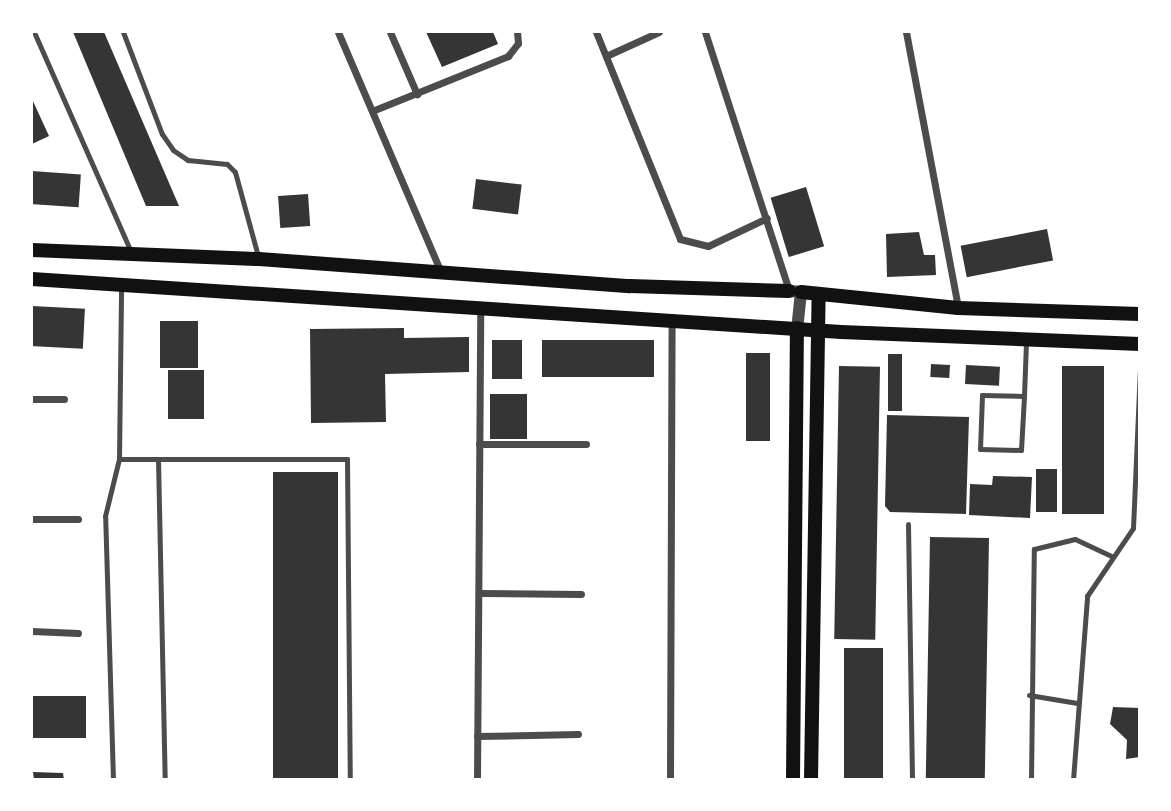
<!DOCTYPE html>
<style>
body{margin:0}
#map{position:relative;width:1171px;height:811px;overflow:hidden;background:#fff;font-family:"Noto Serif",serif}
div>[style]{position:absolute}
.building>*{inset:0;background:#353535;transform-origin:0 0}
.service>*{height:5px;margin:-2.5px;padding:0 2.5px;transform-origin:2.5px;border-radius:2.5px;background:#4c4c4c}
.minor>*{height:7px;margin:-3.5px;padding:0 3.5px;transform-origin:3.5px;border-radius:3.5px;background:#4c4c4c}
.tertiary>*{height:12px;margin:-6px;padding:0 6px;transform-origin:6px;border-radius:6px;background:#4c4c4c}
.secondary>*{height:14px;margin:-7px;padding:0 7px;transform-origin:7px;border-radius:7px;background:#111}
span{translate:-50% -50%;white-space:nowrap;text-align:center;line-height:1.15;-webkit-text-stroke:7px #fff;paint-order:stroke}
.frame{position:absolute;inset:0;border:33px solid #fff;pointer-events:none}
</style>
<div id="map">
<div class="building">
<div style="clip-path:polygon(73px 32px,104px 32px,179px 206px,146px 206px)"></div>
<div style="clip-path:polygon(426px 32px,493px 32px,498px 44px,442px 67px)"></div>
<div style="clip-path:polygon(32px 99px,49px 136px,32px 144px)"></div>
<div style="left:32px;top:171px;width:49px;height:33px;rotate:4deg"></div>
<div style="left:476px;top:179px;width:46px;height:30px;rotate:7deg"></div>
<div style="left:806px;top:187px;width:62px;height:37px;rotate:73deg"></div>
<div style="left:308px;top:194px;width:32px;height:30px;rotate:86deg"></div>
<div style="left:1047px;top:229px;width:32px;height:88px;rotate:79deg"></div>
<div style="clip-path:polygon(919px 232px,924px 255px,935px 255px,936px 275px,887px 277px,886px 234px)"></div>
<div style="left:32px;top:306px;width:53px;height:40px;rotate:3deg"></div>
<div style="left:160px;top:321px;width:38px;height:47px"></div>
<div style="clip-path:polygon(404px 328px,404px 338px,469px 337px,469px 372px,385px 374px,386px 422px,311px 423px,310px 329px)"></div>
<div style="left:492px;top:340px;width:30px;height:39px"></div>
<div style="left:654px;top:340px;width:37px;height:112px;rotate:90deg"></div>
<div style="left:746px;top:353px;width:24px;height:88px"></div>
<div style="left:888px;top:354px;width:14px;height:57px"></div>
<div style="left:931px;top:364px;width:19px;height:13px;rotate:3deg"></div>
<div style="left:966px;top:365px;width:34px;height:19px;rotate:3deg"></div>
<div style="left:839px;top:366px;width:41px;height:273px;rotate:1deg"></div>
<div style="left:1062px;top:366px;width:42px;height:148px"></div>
<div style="left:168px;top:370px;width:36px;height:49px"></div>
<div style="left:490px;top:394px;width:37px;height:45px"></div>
<div style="clip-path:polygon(887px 415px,969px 417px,966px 514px,890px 512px,885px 506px)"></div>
<div style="left:1036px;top:469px;width:21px;height:43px"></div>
<div style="left:338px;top:472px;width:308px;height:65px;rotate:90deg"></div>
<div style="clip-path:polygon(993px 476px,1032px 477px,1030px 518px,969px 515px,970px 484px,992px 485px)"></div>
<div style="left:930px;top:537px;width:59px;height:243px;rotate:1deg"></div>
<div style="left:844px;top:648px;width:39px;height:132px"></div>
<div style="left:32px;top:696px;width:54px;height:42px"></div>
<div style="clip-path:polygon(1113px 707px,1140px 708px,1140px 757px,1126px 759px,1127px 740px,1110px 724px)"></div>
<div style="clip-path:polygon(33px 772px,63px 773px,64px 780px,34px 780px)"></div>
</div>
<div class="service">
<div style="left:34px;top:32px;width:240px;rotate:66.2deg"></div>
<div style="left:123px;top:32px;width:109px;rotate:69.1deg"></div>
<div style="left:162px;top:134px;width:19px;rotate:55deg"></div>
<div style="left:173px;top:150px;width:18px;rotate:34deg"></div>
<div style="left:188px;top:160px;width:39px;rotate:6deg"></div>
<div style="left:227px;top:164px;width:11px;rotate:45deg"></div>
<div style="left:235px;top:172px;width:87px;rotate:74.7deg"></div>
<div style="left:1024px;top:396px;width:42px;rotate:-178.6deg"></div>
<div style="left:982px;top:395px;width:54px;rotate:92.1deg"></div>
<div style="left:980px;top:449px;width:41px;rotate:1.4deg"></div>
<div style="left:1021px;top:450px;width:54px;rotate:-86.8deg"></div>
<div style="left:1024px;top:396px;width:55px;rotate:-87.9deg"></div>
<div style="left:119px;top:459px;width:228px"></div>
<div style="left:347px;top:459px;width:321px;rotate:89.5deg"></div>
<div style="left:158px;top:459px;width:321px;rotate:88.8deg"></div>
<div style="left:908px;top:524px;width:256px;rotate:89.1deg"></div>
<div style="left:1029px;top:695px;width:49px;rotate:9.5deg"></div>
<div style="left:113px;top:780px;width:264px;rotate:-91.7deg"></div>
<div style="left:105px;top:516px;width:59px;rotate:-76.2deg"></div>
<div style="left:119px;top:459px;width:172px;rotate:-89.3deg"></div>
<div style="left:1031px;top:780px;width:231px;rotate:-89.3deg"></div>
<div style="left:1034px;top:549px;width:42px;rotate:-13.7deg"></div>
<div style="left:1075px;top:539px;width:40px;rotate:25deg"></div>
<div style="left:1073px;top:780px;width:185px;rotate:-85.6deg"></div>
<div style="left:1087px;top:596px;width:82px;rotate:-55.9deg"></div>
<div style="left:1133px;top:528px;width:159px;rotate:-87.5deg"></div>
</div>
<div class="minor">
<div style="left:338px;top:32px;width:261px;rotate:66.8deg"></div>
<div style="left:390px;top:32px;width:68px;rotate:66.5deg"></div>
<div style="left:596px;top:32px;width:223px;rotate:67.9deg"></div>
<div style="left:680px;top:239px;width:29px;rotate:14deg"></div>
<div style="left:708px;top:246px;width:65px;rotate:-25.4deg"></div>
<div style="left:705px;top:32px;width:272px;rotate:72deg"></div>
<div style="left:906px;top:32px;width:281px;rotate:79.3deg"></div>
<div style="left:606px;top:56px;width:58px;rotate:-24.4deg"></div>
<div style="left:372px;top:111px;width:147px;rotate:-22deg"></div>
<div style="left:508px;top:56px;width:16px;rotate:-52deg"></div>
<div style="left:518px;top:43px;width:11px;rotate:-95deg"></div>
<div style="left:32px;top:399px;width:32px"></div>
<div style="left:479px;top:444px;width:107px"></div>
<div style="left:32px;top:519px;width:46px"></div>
<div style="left:479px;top:593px;width:102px;rotate:0.6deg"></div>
<div style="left:32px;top:631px;width:46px;rotate:2.5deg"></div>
<div style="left:477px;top:736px;width:101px;rotate:-1.1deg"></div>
<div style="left:477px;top:780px;width:472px;rotate:-89.6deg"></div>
<div style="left:670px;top:780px;width:461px;rotate:-89.8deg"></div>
</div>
<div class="tertiary">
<div style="left:791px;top:291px;width:10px;rotate:6deg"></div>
<div style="left:801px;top:292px;width:36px;rotate:96deg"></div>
</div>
<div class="secondary">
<div style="left:32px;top:250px;width:227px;rotate:2.3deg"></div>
<div style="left:259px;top:259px;width:372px;rotate:4.2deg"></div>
<div style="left:630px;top:286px;width:159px;rotate:1.8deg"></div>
<div style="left:32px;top:279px;width:811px;rotate:3.75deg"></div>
<div style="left:841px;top:332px;width:299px;rotate:2.3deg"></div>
<div style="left:801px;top:292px;width:158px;rotate:5.8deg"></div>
<div style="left:958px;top:308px;width:182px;rotate:1.9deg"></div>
<div style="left:793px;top:780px;width:452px;rotate:-89.5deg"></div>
<div style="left:811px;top:780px;width:486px;rotate:-89.1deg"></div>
</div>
<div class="frame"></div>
</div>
